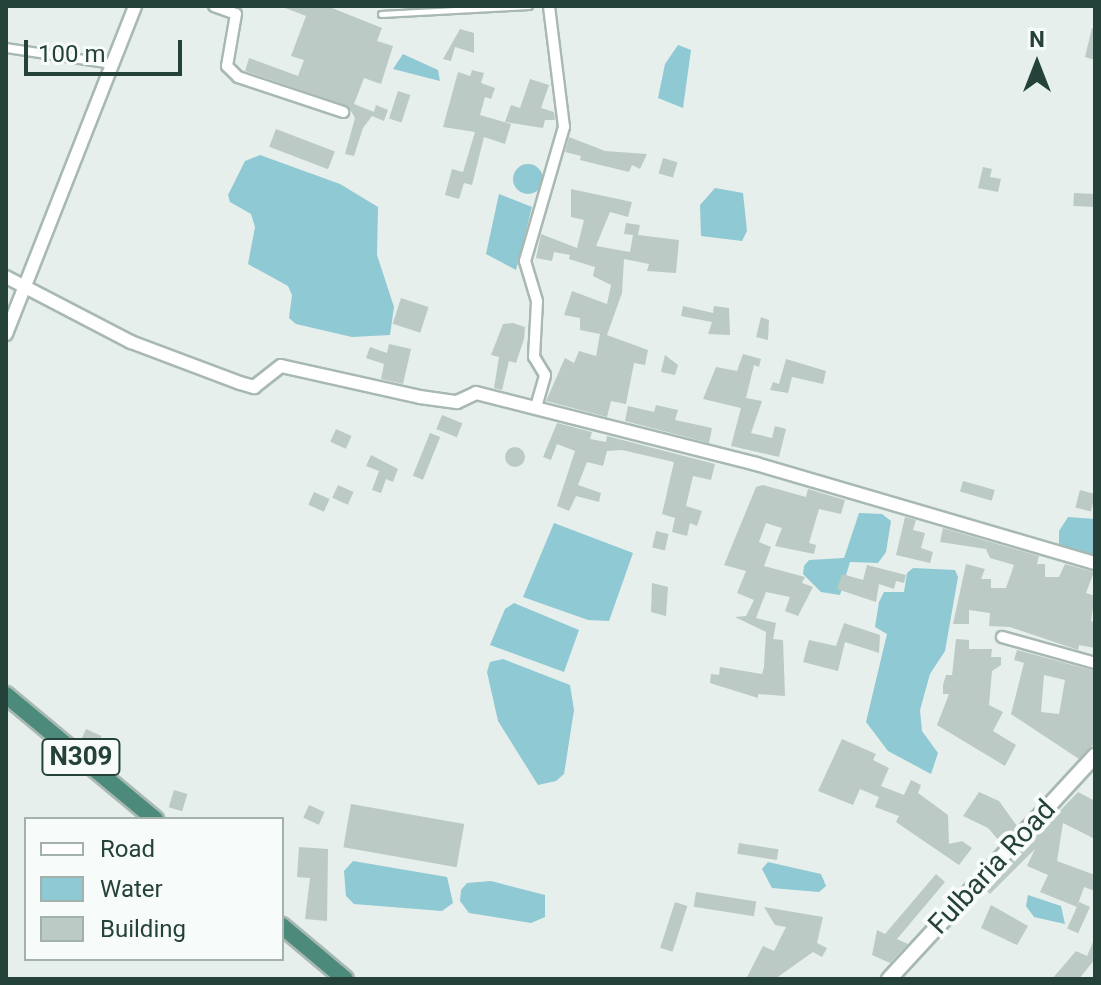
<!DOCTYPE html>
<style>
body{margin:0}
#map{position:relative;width:1101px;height:985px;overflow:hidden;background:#e6efeb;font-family:Roboto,sans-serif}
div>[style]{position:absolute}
.water>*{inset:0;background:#8ec9d4}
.round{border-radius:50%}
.building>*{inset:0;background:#bbcac4;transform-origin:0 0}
.roads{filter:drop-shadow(2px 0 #a8b8b2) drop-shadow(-2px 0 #a8b8b2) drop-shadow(0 2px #a8b8b2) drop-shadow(0 -2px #a8b8b2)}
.service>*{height:5px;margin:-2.5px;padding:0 2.5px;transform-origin:2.5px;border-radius:2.5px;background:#fff}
.pedestrian>*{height:8px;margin:-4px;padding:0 4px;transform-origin:4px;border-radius:4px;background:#fff}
.minor>*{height:10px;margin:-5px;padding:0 5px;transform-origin:5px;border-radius:5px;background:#fff}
.tertiary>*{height:12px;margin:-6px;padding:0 6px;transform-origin:6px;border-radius:6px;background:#fff}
.secondary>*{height:14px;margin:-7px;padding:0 7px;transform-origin:7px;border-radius:7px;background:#fff}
.trunk>*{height:16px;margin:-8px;padding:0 8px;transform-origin:8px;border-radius:8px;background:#4c8a7c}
span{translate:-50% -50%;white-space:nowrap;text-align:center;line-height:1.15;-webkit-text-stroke:8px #f7fbf9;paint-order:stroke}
.shield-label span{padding:2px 6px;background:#f7fbf9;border:2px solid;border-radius:6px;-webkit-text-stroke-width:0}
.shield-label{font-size:26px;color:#24423a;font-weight:700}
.street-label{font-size:28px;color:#24423a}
.frame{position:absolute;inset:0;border:8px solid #24423a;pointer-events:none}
.legend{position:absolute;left:24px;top:817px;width:260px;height:144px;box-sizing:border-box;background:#f7fbf9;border:2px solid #a3b1ad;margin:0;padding:10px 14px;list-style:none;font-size:24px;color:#24423a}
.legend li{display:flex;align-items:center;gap:16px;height:40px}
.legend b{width:40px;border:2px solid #a3b1ad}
.north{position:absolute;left:997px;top:24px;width:80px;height:80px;-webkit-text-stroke:6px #f7fbf9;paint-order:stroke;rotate:0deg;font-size:22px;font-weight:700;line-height:32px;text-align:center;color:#24423a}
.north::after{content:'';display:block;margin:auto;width:28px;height:36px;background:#24423a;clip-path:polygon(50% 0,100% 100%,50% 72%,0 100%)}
.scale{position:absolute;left:24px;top:40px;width:158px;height:36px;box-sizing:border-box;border:4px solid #24423a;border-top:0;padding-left:10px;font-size:24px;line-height:28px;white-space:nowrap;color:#24423a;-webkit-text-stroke:6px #f7fbf9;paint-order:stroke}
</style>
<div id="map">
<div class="water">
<div style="clip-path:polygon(678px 45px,691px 50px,683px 108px,658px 98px,665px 64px)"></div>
<div style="clip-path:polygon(403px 54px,438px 70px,440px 81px,393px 69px)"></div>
<div style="clip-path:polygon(260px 155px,340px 184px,378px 207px,377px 255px,394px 307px,390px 335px,352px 337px,296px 324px,289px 318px,292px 295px,288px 286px,248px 264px,255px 227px,251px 214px,230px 202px,228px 195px,245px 161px)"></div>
<div class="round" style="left:513px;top:164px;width:30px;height:30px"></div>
<div style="clip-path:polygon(715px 188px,743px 193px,747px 231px,742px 241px,701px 236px,700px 205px)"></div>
<div style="clip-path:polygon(499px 194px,532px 207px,516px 270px,486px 254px)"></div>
<div style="clip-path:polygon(859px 513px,882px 514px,891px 521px,886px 552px,878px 563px,850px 562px,840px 595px,821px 592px,803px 574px,804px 566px,809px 560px,844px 558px)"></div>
<div style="clip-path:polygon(1068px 517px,1095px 519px,1095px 556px,1059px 546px,1059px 531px)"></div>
<div style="clip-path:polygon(554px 523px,633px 553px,609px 621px,588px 620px,523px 597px)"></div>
<div style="clip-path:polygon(913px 568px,955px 570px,958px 577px,945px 651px,930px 674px,920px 710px,922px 731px,938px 753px,931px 774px,888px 751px,866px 722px,887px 634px,875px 627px,879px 602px,884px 592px,904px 592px,907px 573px)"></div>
<div style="clip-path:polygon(514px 603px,579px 630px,564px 672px,490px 645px,505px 609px)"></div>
<div style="clip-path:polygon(503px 659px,570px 685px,574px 710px,564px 774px,556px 781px,538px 785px,498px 721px,487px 672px,490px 662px)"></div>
<div style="clip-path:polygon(353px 861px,447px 877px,453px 903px,442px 911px,354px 904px,346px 896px,344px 871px)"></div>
<div style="clip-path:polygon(768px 862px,821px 874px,826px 886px,819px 892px,772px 888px,762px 869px)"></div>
<div style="clip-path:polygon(491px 881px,545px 895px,545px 917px,531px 923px,469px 913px,460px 901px,461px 890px,467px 883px)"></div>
<div style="clip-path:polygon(1028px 895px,1061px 906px,1065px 924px,1034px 917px,1026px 906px)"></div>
</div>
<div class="building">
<div style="clip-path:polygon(280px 6px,327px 6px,382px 28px,377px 41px,393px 46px,381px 84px,364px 78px,354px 104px,374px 112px,376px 105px,388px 110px,384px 121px,372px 116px,363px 128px,354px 156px,345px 154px,355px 118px,348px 106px,245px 71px,249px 58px,298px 76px,304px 60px,291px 56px,306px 16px)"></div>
<div style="clip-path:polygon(1092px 28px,1095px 28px,1095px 60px,1085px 57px)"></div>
<div style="clip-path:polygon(460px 29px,474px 33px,474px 53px,455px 47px,451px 61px,443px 59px)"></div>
<div style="clip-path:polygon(472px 70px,484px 73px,481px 83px,495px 88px,491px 99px,485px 97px,480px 115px,511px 124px,505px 144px,484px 137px,472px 185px,464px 183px,459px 199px,445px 195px,452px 169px,463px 172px,475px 132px,443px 127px,458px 72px,470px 76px)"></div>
<div style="clip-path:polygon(530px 79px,549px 85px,541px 108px,554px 112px,555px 120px,545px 120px,543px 128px,505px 122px,511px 105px,520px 108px)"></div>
<div style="left:398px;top:91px;width:13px;height:29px;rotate:18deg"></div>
<div style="left:276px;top:129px;width:63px;height:19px;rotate:21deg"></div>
<div style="clip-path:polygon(569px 137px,605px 151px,647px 154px,640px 169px,632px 165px,629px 172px,580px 160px,581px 156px,565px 152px)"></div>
<div style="left:663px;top:158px;width:15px;height:16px;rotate:16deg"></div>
<div style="clip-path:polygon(983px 167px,992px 169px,990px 177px,1001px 179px,998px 192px,978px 188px)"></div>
<div style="clip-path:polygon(571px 189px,632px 202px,628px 217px,610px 212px,596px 246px,630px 252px,633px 235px,624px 234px,626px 223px,640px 225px,638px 235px,679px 240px,676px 273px,647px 271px,649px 264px,624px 259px,622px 293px,607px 335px,648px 350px,645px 365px,634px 363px,626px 404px,611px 401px,607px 417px,546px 401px,565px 358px,574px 363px,579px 351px,596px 356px,600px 334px,580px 330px,580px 318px,564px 315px,572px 291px,607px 304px,611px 285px,593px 276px,595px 267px,569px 259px,570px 255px,554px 252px,552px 261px,536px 258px,541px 234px,577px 248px,584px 220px,571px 217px)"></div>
<div style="left:1074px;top:193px;width:21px;height:13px;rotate:3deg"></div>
<div style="left:401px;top:298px;width:29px;height:27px;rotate:18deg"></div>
<div style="clip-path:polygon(683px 306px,713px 313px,714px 306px,729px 308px,730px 335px,708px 334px,712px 322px,681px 316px)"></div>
<div style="clip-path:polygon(761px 317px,769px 320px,768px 340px,756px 337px)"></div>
<div style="clip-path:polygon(513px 323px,525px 327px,524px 339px,516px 363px,509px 361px,502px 390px,494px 388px,499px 357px,491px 355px,503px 324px)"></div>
<div style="clip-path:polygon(389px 344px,411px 349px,403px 384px,381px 379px,384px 364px,366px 358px,370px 347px,387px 353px)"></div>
<div style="clip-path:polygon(743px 354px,761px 359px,759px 367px,754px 365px,746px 398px,762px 401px,751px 433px,772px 438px,775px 426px,786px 429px,779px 457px,731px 446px,741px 408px,703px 399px,716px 367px,737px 371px)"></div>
<div style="clip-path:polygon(665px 355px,678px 365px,675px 375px,661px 372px)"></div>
<div style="clip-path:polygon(786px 359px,826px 371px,823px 384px,792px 377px,788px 393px,770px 390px,773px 382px,779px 384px)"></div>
<div style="clip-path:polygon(656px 405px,678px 410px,675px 420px,712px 428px,709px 443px,625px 421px,628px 406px,654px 412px)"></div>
<div style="left:442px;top:415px;width:22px;height:15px;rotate:22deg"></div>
<div style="clip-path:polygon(557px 423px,592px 432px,590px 439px,606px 442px,607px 436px,715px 464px,711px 480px,693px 476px,686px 506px,702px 511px,697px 526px,690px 523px,687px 536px,672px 532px,675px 518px,662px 514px,674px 462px,622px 450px,607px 451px,603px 466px,587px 462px,578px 485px,601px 493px,599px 502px,576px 496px,569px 511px,557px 506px,575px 451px,557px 444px,551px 460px,543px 457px)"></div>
<div style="left:336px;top:429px;width:17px;height:14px;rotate:24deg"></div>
<div style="left:430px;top:433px;width:11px;height:46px;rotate:22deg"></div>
<div class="round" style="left:505px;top:447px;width:20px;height:20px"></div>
<div style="clip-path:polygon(371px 455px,398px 469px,393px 482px,386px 479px,381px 493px,372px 490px,379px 471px,366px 466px)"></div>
<div style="left:963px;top:481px;width:33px;height:11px;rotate:16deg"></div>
<div style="left:338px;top:485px;width:17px;height:14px;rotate:24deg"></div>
<div style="clip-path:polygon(763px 485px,806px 497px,808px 489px,845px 500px,841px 514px,819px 509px,809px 543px,816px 545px,814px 554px,775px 546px,782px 528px,766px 523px,759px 542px,771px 547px,764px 566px,805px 577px,802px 583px,813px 587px,798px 616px,785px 611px,790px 597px,766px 592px,756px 618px,776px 623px,773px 639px,783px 640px,785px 696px,758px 694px,758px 698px,710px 683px,711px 674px,719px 675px,720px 667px,762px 674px,764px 667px,766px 632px,735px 617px,746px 616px,754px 600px,737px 593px,746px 571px,724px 565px,756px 487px)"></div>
<div style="left:1080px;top:490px;width:16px;height:18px;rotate:15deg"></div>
<div style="left:314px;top:492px;width:17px;height:14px;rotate:24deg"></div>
<div style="clip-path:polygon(905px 517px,916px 520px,913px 530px,925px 533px,921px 548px,933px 552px,930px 563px,896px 555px)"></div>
<div style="clip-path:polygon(943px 528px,1039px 556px,1037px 564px,1045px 564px,1045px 577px,1059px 577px,1065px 564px,1094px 572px,1086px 593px,1095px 596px,1091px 621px,1095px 622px,1095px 648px,1079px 645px,1078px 650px,1010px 627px,989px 626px,990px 613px,969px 610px,969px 624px,953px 624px,966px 564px,985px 569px,981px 579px,991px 579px,991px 588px,1006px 588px,1014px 565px,990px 558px,986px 549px,940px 542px)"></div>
<div style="left:656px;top:531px;width:13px;height:17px;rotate:13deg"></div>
<div style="clip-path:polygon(867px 565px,906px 575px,904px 583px,896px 581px,894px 589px,879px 584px,876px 602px,837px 589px,842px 574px,863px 580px)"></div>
<div style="clip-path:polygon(652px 583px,668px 587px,666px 616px,651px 612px)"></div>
<div style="clip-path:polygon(844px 623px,880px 635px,879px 653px,845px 642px,838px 671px,803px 662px,809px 640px,836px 646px)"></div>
<div style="clip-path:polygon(956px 639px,969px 640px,969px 649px,992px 649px,991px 657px,1001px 657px,1001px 665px,992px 671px,989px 705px,1003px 712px,993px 731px,1016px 745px,1005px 766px,937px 725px,949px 694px,943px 694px,943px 685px,946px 675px,952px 675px)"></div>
<div style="clip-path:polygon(evenodd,1017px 650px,1095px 671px,1095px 743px,1079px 759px,1011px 714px,1024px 663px,1014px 660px,1017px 650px,1044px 675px,1065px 680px,1059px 714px,1041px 712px,1044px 675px)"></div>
<div style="left:86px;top:729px;width:17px;height:14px;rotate:24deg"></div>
<div style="clip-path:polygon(842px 739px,876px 754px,873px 760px,889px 768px,881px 786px,904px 795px,911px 780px,921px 785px,918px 793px,948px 815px,949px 844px,962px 841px,972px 848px,959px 865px,896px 822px,899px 816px,875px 807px,879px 797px,860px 789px,853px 805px,818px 791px)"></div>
<div style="left:174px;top:790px;width:14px;height:18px;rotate:17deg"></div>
<div style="clip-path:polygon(979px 792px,999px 801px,1017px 826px,1001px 843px,988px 828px,963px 816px)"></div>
<div style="clip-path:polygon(1078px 792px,1095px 801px,1095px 839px,1063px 823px,1057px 861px,1095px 875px,1095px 891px,1084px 887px,1077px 907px,1040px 892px,1048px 875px,1027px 866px,1035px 849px,990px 894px,985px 889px)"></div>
<div style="left:351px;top:804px;width:115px;height:44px;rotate:10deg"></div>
<div style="left:309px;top:805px;width:17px;height:14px;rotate:24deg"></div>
<div style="left:739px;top:843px;width:40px;height:11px;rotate:9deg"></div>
<div style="clip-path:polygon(299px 847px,328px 849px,327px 921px,305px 919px,310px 878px,297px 877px)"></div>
<div style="clip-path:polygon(936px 874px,945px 882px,897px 939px,908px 944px,890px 963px,872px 955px,877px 930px,885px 934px)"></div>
<div style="left:696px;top:892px;width:61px;height:15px;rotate:9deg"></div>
<div style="left:675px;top:902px;width:13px;height:48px;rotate:18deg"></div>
<div style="left:1079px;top:902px;width:12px;height:29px;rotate:24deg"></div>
<div style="clip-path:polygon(991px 905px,1028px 926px,1017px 945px,981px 928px)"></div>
<div style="clip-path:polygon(764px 907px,823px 917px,817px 943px,827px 948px,822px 957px,813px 952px,775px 979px,746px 979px,763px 946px,774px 951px,786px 927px,775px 925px)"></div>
<div style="clip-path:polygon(1095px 937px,1095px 959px,1079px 979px,1052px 979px,1076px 951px,1087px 956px)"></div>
</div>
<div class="roads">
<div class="service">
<div style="left:381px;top:14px;width:148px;rotate:-3.1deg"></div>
</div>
<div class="pedestrian">
<div style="left:6px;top:48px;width:107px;rotate:8.6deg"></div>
</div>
<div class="minor">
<div style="left:214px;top:6px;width:23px;rotate:20deg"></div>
<div style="left:236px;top:14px;width:53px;rotate:99.8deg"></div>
<div style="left:227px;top:66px;width:16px;rotate:45deg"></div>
<div style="left:238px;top:77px;width:111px;rotate:18.4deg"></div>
<div style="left:536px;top:407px;width:33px;rotate:-74deg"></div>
<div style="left:545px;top:375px;width:21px;rotate:-121deg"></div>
<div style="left:534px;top:357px;width:56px;rotate:-86.9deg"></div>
<div style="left:537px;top:301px;width:42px;rotate:-106.7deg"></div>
<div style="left:525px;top:261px;width:140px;rotate:-73.8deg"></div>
<div style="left:564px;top:127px;width:122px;rotate:-97.1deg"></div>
<div style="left:1002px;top:637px;width:97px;rotate:15.6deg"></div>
</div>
<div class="tertiary">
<div style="left:6px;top:277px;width:141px;rotate:27.5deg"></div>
<div style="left:131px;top:342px;width:116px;rotate:20.6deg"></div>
<div style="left:240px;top:383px;width:15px;rotate:16deg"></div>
<div style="left:254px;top:387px;width:34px;rotate:-38deg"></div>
<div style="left:281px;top:366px;width:142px;rotate:12.6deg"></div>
<div style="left:420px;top:397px;width:37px;rotate:8deg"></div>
<div style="left:457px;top:402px;width:21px;rotate:-25deg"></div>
<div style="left:476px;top:393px;width:289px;rotate:14.2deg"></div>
<div style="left:756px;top:464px;width:353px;rotate:16.3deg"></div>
<div style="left:6px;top:334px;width:352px;rotate:-68.5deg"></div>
</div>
<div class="secondary">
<div style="left:889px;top:979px;width:304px;rotate:-47.3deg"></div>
</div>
<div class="trunk">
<div style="left:6px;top:695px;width:194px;rotate:39.8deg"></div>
<div style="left:282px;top:926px;width:82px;rotate:40.1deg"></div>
</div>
</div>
<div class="shield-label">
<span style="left:81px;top:757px">N309</span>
</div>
<div class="street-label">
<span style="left:992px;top:867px;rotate:-47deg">Fulbaria Road</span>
</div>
<div class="frame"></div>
<ul class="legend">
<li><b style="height:10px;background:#fff"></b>Road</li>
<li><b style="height:22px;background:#8ec9d4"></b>Water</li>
<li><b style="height:22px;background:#bbcac4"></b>Building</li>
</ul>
<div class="north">N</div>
<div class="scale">100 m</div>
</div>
